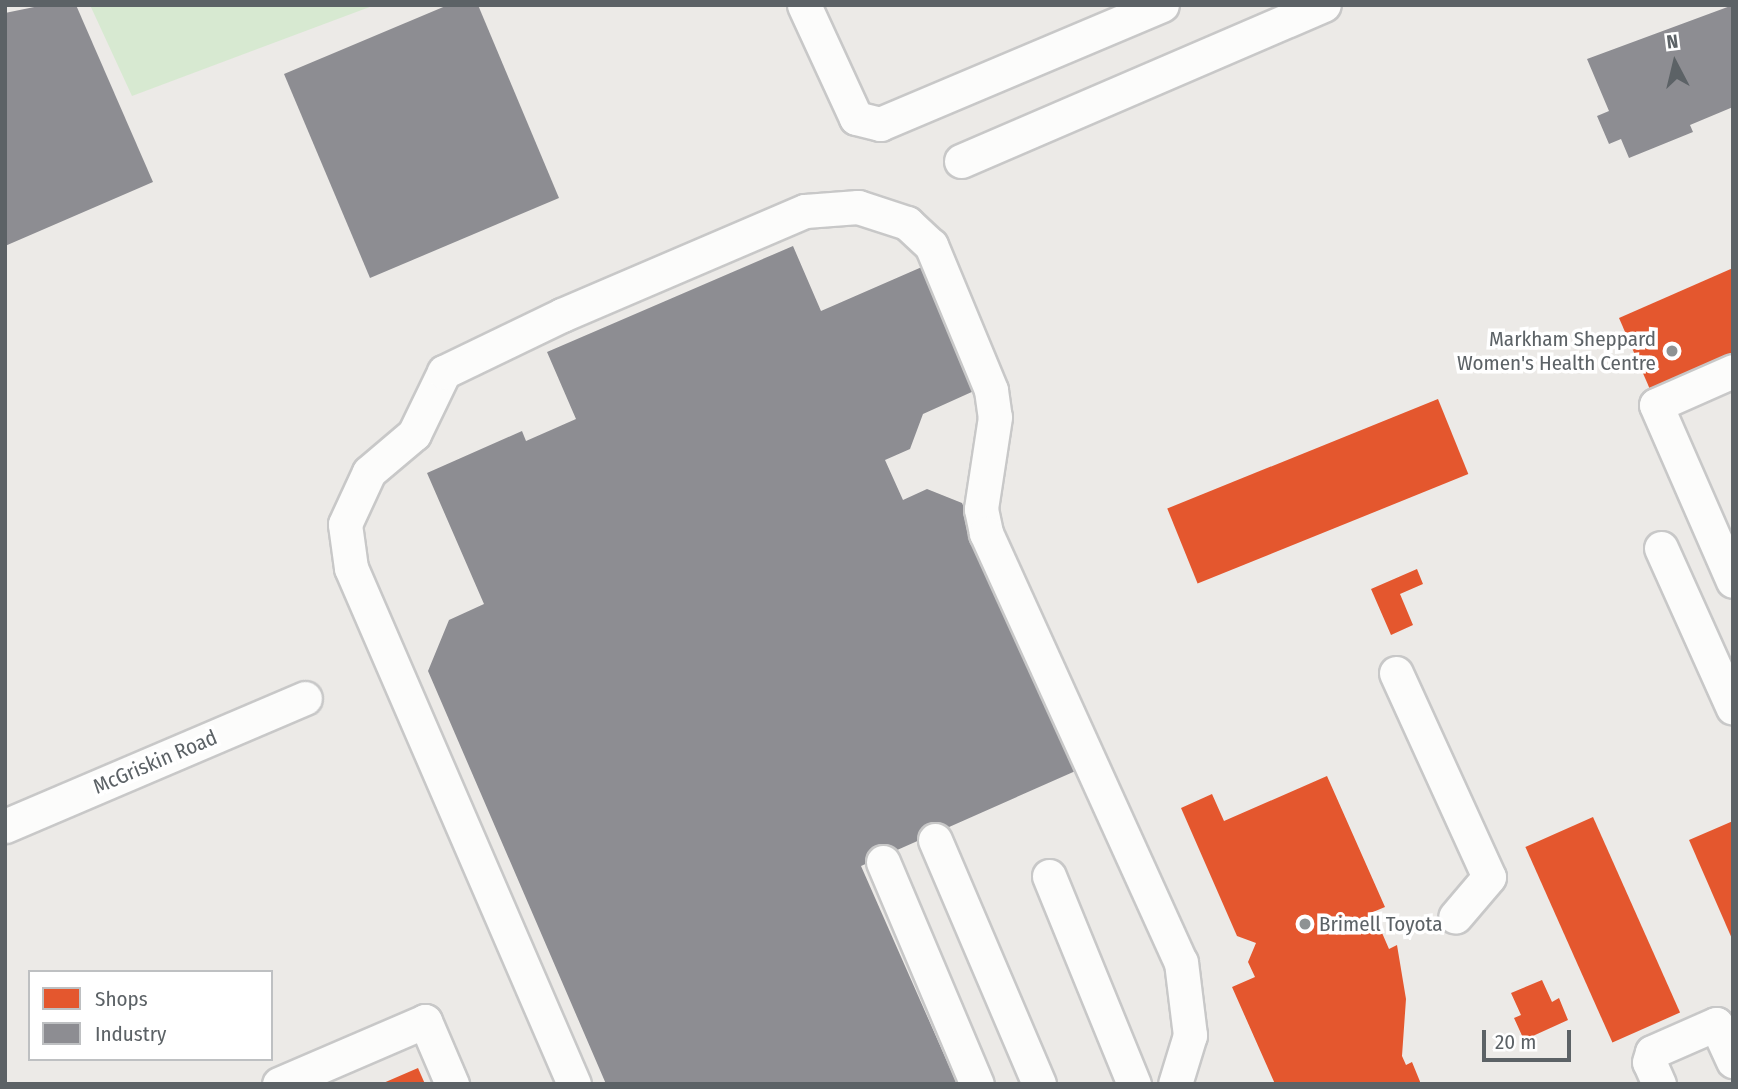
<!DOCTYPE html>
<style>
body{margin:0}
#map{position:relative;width:1738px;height:1089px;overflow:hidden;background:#eceae7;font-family:"Fira Sans Condensed",sans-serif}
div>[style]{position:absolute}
.green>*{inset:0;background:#d7e9d1}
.shops>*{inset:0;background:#e4572e;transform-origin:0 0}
.industry>*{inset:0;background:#8d8d92}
.roads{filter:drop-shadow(2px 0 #c8c8c8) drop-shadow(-2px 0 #c8c8c8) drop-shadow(0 2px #c8c8c8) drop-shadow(0 -2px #c8c8c8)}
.minor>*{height:33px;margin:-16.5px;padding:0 16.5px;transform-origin:16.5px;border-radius:16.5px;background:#fcfcfb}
.dots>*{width:19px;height:19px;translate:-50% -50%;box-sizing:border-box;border:4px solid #fff;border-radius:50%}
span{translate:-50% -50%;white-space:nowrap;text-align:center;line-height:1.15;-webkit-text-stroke:7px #fff;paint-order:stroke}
.poi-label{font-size:21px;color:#5c6266}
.right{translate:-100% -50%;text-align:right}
.left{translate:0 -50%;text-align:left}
.street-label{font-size:21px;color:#5c6266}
.frame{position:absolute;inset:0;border:7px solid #5c6266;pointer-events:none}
.legend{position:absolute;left:28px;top:970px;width:245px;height:91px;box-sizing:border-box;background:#fff;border:2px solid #bec0c2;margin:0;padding:9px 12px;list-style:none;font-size:21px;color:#5c6266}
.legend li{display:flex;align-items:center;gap:14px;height:35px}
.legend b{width:35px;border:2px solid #bec0c2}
.north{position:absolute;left:1640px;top:28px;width:70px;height:70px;-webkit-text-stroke:5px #fff;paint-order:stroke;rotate:353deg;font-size:19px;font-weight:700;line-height:28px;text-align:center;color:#5c6266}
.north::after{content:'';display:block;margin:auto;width:24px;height:32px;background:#5c6266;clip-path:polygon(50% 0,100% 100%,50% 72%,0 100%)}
.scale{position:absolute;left:1482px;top:1030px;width:89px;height:32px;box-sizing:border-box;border:4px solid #5c6266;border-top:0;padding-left:9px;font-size:21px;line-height:24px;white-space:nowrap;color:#5c6266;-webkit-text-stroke:5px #fff;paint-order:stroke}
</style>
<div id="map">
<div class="green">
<div style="clip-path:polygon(90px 5px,375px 5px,132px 96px)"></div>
</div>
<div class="shops">
<div style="clip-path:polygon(1733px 268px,1733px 358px,1652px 394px,1619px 318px)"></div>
<div style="left:1438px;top:399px;width:81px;height:292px;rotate:68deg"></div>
<div style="clip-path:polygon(1417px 569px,1423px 584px,1400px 594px,1413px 625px,1391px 635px,1371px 589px)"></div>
<div style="clip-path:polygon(1327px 776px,1385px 907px,1373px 912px,1389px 949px,1397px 945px,1406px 999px,1402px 1056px,1406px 1065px,1412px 1062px,1421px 1084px,1275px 1084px,1232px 987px,1255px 977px,1248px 962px,1256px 943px,1237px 936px,1181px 808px,1212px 794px,1224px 821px)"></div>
<div style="left:1593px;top:817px;width:214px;height:74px;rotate:66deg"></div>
<div style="clip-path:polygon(1733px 821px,1733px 941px,1689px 840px)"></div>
<div style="clip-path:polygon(1542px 980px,1552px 1002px,1559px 998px,1568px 1020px,1524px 1040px,1514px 1018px,1521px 1015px,1511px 993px)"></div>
<div style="clip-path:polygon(418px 1068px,425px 1084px,381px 1084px)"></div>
</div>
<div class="industry">
<div style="clip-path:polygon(44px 5px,76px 5px,153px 182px,5px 246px,5px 13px)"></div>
<div style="clip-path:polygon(448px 5px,478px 5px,559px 198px,370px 278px,284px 74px)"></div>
<div style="clip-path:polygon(1733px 5px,1733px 107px,1690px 125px,1693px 132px,1629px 158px,1621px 139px,1609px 144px,1597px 116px,1609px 111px,1587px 59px)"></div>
<div style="clip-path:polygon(793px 246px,821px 311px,931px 263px,985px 386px,923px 414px,910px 449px,885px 460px,903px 500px,927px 489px,962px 503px,1080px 769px,861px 866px,957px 1084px,606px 1084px,428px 671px,449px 620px,484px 604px,427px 473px,522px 431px,526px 441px,576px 419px,547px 352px)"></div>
</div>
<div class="roads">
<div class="minor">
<div style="left:804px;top:5px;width:124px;rotate:65.3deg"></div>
<div style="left:856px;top:118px;width:25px;rotate:14deg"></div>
<div style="left:880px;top:124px;width:306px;rotate:-22.9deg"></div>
<div style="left:961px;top:161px;width:395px;rotate:-23.3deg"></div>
<div style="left:1733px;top:371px;width:84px;rotate:156.2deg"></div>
<div style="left:1656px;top:405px;width:192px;rotate:66.4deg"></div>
<div style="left:1661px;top:548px;width:175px;rotate:65.8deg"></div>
<div style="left:1396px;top:673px;width:224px;rotate:65.5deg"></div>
<div style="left:1489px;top:877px;width:52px;rotate:130.4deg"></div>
<div style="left:5px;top:826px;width:326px;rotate:-23.1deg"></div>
<div style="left:935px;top:840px;width:265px;rotate:66.9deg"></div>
<div style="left:883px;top:862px;width:241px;rotate:67.1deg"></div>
<div style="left:1049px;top:876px;width:225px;rotate:67.8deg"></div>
<div style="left:279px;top:1084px;width:159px;rotate:-23.3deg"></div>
<div style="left:425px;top:1021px;width:69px;rotate:66.8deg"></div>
<div style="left:574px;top:1084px;width:562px;rotate:-113.37deg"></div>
<div style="left:351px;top:568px;width:44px;rotate:-97.8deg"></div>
<div style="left:345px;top:524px;width:57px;rotate:-65.2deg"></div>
<div style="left:369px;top:472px;width:59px;rotate:-40.2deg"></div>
<div style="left:414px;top:434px;width:69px;rotate:-64.2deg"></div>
<div style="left:444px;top:372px;width:131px;rotate:-25.8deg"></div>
<div style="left:562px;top:315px;width:264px;rotate:-23.2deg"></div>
<div style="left:805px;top:211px;width:53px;rotate:-4.3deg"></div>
<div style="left:858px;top:207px;width:52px;rotate:18.1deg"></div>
<div style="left:907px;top:223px;width:33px;rotate:43deg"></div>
<div style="left:931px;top:245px;width:157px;rotate:67.5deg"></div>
<div style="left:991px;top:390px;width:27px;rotate:82deg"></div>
<div style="left:995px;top:417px;width:93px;rotate:98.7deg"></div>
<div style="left:981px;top:509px;width:25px;rotate:78deg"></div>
<div style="left:986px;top:533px;width:471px;rotate:65.6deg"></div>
<div style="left:1181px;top:962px;width:74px;rotate:83deg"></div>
<div style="left:1190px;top:1035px;width:51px;rotate:107deg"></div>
<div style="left:1659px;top:1084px;width:24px;rotate:-114deg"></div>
<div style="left:1649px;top:1062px;width:10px;rotate:-73deg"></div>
<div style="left:1652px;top:1052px;width:70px;rotate:-23.6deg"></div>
<div style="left:1716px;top:1024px;width:41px;rotate:65.3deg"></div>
</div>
</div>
<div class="dots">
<div style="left:1672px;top:351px;background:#8e9293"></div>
<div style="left:1305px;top:924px;background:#8e9293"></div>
</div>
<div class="poi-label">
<span class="right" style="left:1656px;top:351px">Markham Sheppard<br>Women's Health Centre</span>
<span class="left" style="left:1319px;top:924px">Brimell Toyota</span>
</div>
<div class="street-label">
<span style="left:155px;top:762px;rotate:-23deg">McGriskin Road</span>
</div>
<div class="frame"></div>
<ul class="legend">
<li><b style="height:19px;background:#e4572e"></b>Shops</li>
<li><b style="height:19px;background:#8d8d92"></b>Industry</li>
</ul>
<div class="north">N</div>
<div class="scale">20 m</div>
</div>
